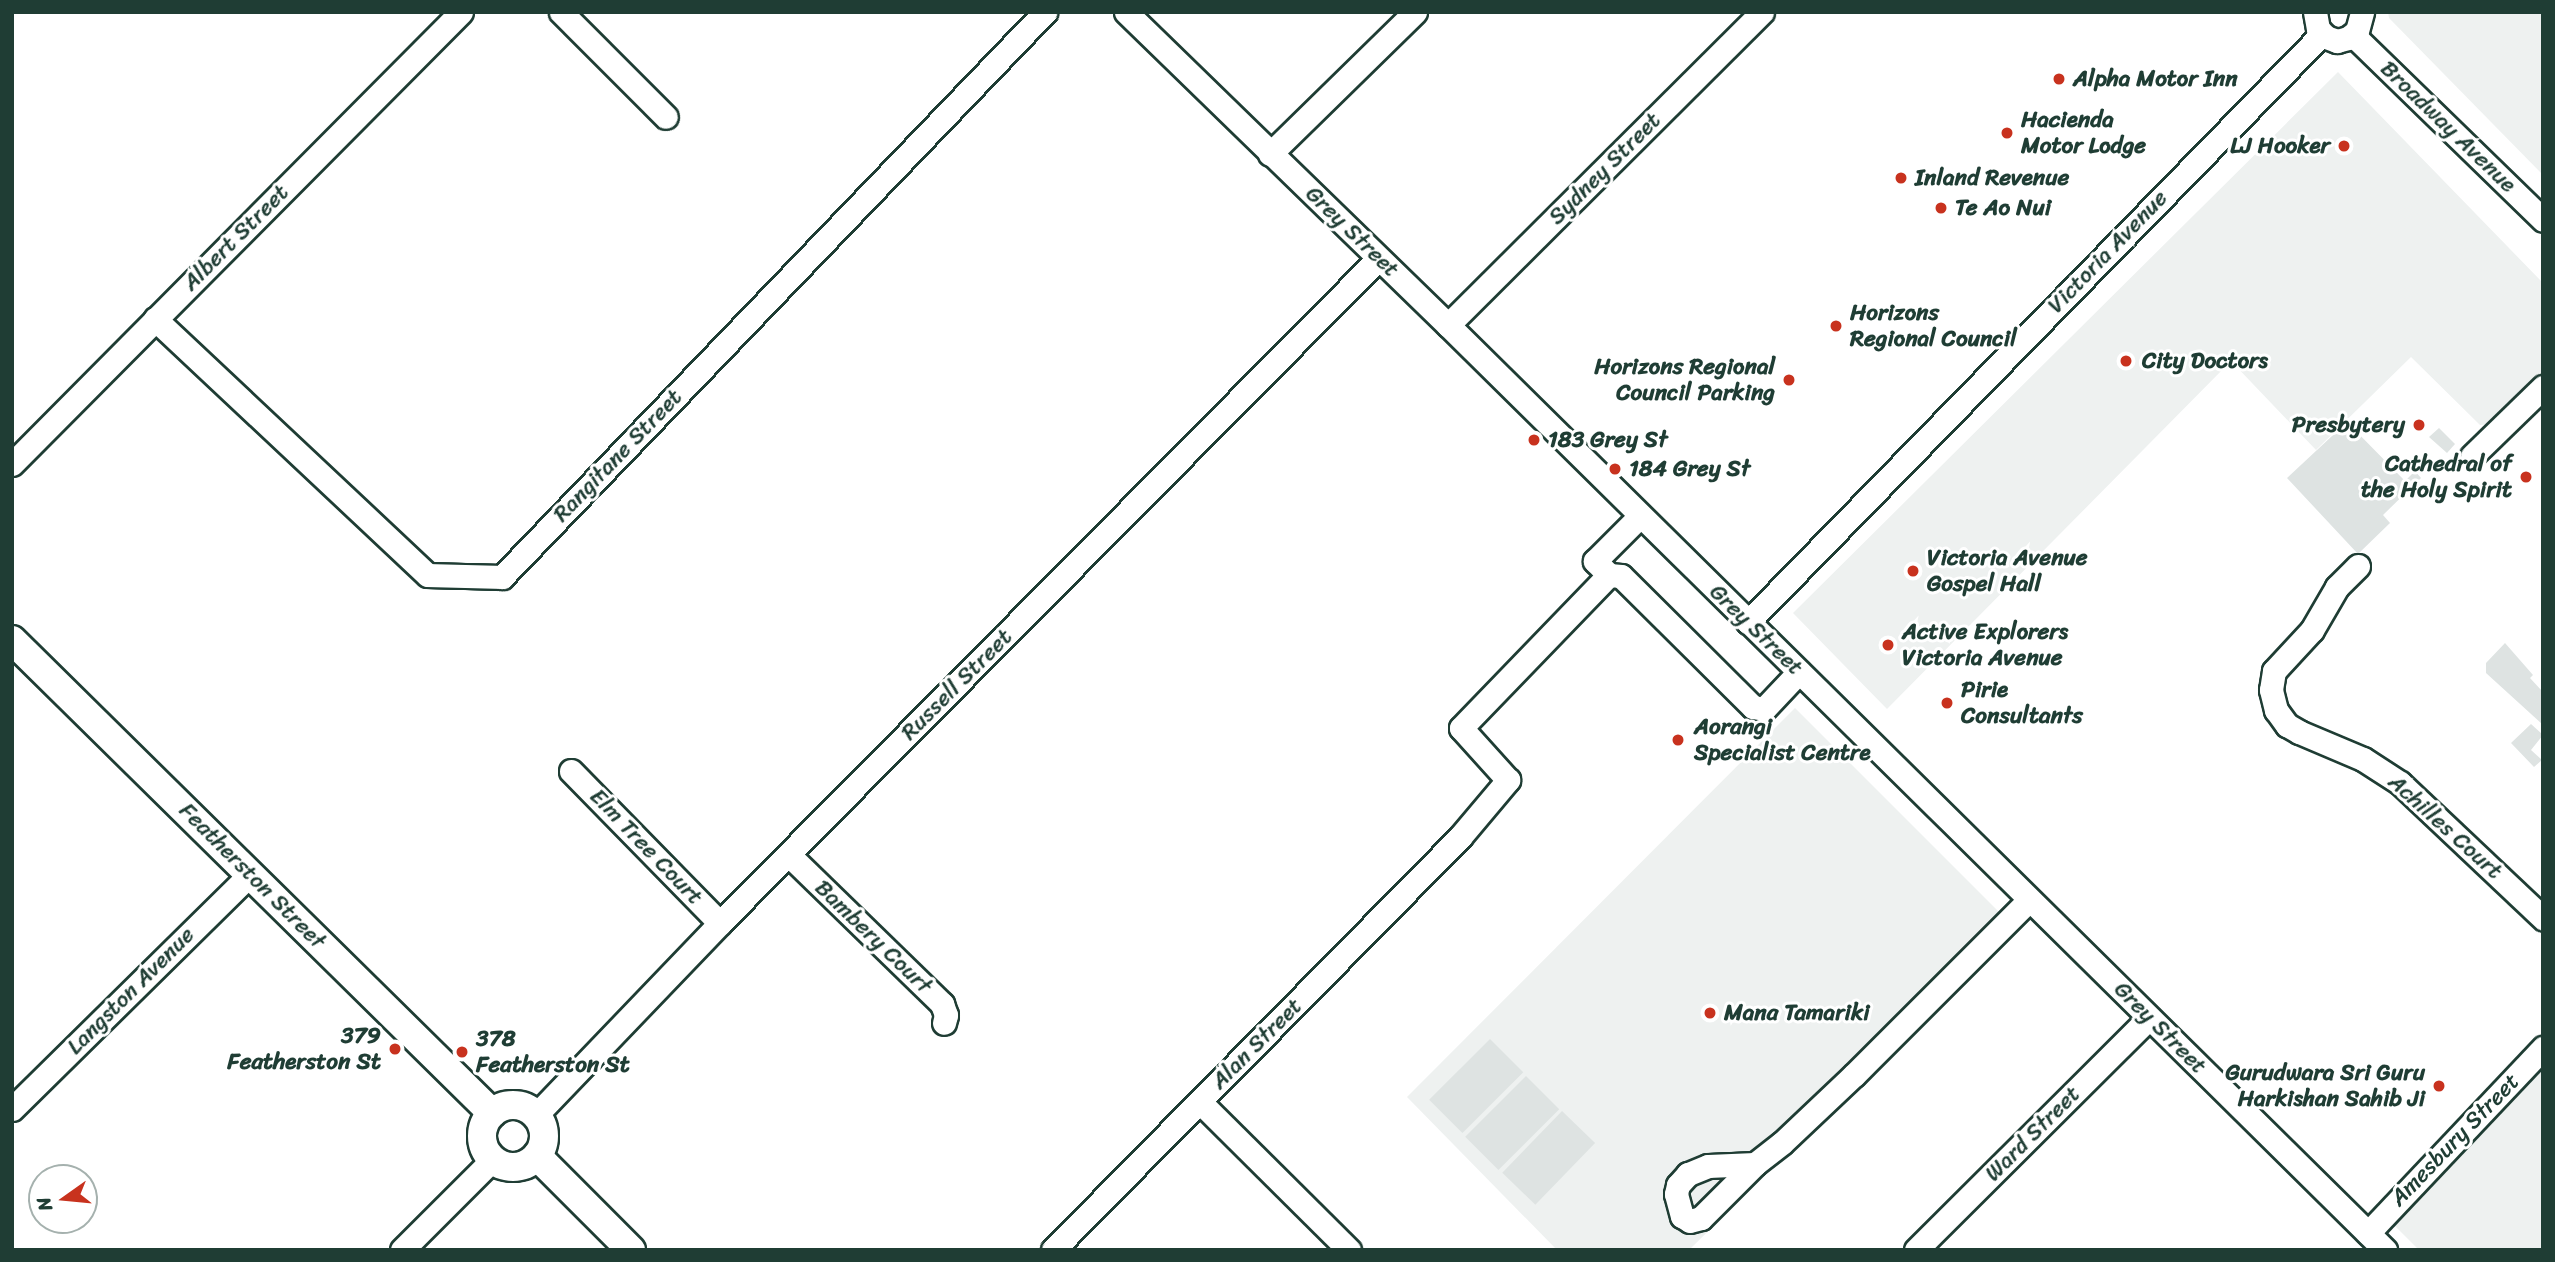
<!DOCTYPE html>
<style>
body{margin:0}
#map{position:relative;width:2555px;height:1262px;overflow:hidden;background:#fff;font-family:Sriracha,sans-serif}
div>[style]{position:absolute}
.built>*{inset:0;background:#eef1f0}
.green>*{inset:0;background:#dee3e2;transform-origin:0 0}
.roads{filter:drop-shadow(2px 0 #1f3d34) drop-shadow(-2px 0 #1f3d34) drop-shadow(0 2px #1f3d34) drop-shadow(0 -2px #1f3d34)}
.minor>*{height:23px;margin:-11.5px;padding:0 11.5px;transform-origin:11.5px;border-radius:11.5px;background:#fff}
.major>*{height:28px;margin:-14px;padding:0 14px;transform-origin:14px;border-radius:14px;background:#fff}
.major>.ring{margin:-14px;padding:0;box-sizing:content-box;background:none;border:28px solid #fff;border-radius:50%}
.dots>*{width:19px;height:19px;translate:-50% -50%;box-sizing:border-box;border:4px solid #fff;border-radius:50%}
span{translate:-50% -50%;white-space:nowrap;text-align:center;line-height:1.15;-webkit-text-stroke:6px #fff;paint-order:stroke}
.poi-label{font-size:23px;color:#1f3d34;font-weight:700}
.left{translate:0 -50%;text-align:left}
.right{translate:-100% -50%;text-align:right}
.street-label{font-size:23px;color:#1f3d34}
.frame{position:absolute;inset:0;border:14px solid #1f3d34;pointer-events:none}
.north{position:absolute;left:28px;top:1164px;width:70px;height:70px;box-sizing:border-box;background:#fff;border:2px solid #a5b1ae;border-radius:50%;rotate:255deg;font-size:19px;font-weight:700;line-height:28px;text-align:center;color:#1f3d34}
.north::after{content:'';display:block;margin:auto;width:24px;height:32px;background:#c8321e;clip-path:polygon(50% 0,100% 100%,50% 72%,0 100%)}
</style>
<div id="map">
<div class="built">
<div style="clip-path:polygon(2388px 12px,2543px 12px,2543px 175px,2389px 18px)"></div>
<div style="clip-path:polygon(2338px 72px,2543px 283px,2543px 377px,2490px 424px,2480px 425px,2411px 357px,2316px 450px,2231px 361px,1887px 709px,1793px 613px)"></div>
<div style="clip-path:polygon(1795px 708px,2016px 929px,1689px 1250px,1557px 1250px,1407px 1097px)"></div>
<div style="clip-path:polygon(2543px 1066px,2543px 1250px,2419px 1250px,2390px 1221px)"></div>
</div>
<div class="green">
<div style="clip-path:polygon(2347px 422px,2405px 481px,2415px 471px,2421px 478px,2383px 515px,2390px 523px,2358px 554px,2287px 478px)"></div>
<div style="clip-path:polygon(2439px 428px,2455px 444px,2447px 453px,2429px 437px)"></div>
<div style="clip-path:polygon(2505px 643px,2533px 675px,2530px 678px,2543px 692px,2543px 725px,2486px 673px,2486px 663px)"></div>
<div style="clip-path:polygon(2531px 724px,2543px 735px,2531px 750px,2542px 760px,2534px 767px,2511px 743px)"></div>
<div style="left:1490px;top:1039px;width:47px;height:86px;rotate:45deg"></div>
<div style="left:1526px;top:1076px;width:47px;height:86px;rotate:45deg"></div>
<div style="left:1562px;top:1111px;width:46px;height:86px;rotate:44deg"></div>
</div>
<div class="roads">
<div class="minor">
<div style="left:561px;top:12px;width:148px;rotate:45deg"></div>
<div style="left:1126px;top:12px;width:449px;rotate:44.2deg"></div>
<div style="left:1448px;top:325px;width:1317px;rotate:44.63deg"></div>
<div style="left:2315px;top:12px;width:17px;rotate:80deg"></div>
<div style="left:2318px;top:29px;width:11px;rotate:45deg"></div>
<div style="left:2326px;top:37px;width:12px;rotate:20deg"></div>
<div style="left:2337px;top:41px;width:11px;rotate:-15deg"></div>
<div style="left:2348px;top:38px;width:11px;rotate:-38deg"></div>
<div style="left:2357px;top:31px;width:20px;rotate:-75deg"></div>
<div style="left:2353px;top:35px;width:265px;rotate:44.2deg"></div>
<div style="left:1270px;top:154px;width:203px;rotate:-44.4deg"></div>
<div style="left:155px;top:319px;width:374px;rotate:43.2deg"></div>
<div style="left:428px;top:575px;width:74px;rotate:1.5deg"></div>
<div style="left:502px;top:577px;width:784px;rotate:-46.14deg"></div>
<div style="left:1448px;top:325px;width:443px;rotate:-44.9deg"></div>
<div style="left:2472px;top:456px;width:99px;rotate:-44.2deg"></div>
<div style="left:12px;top:464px;width:637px;rotate:-45.19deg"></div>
<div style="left:2358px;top:566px;width:30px;rotate:135deg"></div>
<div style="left:2337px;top:587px;width:50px;rotate:120.2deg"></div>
<div style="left:2312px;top:630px;width:56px;rotate:132.8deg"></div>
<div style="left:2274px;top:671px;width:19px;rotate:99deg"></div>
<div style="left:2271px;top:690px;width:21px;rotate:76deg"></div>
<div style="left:2276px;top:710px;width:19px;rotate:54deg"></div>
<div style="left:2287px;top:725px;width:14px;rotate:30deg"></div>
<div style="left:2299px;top:732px;width:69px;rotate:22.9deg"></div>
<div style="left:2363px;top:759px;width:44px;rotate:33deg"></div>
<div style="left:2400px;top:783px;width:197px;rotate:43.4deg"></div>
<div style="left:1609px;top:575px;width:12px;rotate:5deg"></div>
<div style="left:1621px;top:576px;width:186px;rotate:44.8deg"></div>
<div style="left:1753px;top:707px;width:11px;rotate:10deg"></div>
<div style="left:1764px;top:709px;width:51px;rotate:-46.6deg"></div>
<div style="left:1748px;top:622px;width:822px;rotate:-45.69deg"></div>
<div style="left:571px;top:771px;width:213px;rotate:45.6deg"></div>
<div style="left:789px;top:855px;width:214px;rotate:44.2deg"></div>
<div style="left:942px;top:1004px;width:12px;rotate:70deg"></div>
<div style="left:946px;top:1015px;width:8px;rotate:104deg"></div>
<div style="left:1200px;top:1102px;width:210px;rotate:44.8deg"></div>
<div style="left:12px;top:1109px;width:334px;rotate:-44.6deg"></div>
<div style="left:536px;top:1115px;width:266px;rotate:-46.2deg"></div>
<div style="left:720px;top:923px;width:936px;rotate:-45.26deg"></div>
<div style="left:1755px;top:1164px;width:47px;rotate:177.6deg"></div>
<div style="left:1708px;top:1166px;width:22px;rotate:158deg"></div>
<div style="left:1688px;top:1174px;width:15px;rotate:132deg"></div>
<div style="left:1678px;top:1185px;width:9px;rotate:103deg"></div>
<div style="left:1676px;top:1194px;width:23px;rotate:75deg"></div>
<div style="left:1682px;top:1216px;width:9px;rotate:32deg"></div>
<div style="left:1690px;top:1221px;width:11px;rotate:-15deg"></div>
<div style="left:1701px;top:1218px;width:76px;rotate:-45deg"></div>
<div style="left:1755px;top:1164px;width:34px;rotate:-38deg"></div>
<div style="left:1782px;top:1143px;width:99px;rotate:-43.4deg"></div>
<div style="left:1854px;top:1075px;width:247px;rotate:-45deg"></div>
<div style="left:2368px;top:1233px;width:255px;rotate:-46.6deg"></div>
<div style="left:402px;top:1250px;width:129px;rotate:-45deg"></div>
<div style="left:1053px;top:1250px;width:580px;rotate:-45.42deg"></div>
<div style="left:1460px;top:837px;width:75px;rotate:-49.9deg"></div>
<div style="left:1508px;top:780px;width:70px;rotate:-132.1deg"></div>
<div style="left:1461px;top:728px;width:213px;rotate:-46deg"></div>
<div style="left:1609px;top:575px;width:20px;rotate:-135deg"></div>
<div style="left:1595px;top:561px;width:64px;rotate:-45deg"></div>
<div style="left:1916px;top:1250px;width:329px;rotate:-44.9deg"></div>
</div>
<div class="major">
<div style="left:12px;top:640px;width:674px;rotate:44.58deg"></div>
<div class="ring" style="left:482px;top:1105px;width:34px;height:34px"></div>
<div style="left:537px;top:1156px;width:133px;rotate:45deg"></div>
</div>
</div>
<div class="dots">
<div style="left:2059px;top:79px;background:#c8321e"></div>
<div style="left:2007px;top:133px;background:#c8321e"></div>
<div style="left:2344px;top:146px;background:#c8321e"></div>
<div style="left:1901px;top:178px;background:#c8321e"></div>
<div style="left:1941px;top:208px;background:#c8321e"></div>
<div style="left:1836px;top:326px;background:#c8321e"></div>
<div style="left:2126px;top:361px;background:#c8321e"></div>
<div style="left:1789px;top:380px;background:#c8321e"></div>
<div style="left:2419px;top:425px;background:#c8321e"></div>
<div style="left:1534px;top:440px;background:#c8321e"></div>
<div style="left:1615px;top:469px;background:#c8321e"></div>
<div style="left:2526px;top:477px;background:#c8321e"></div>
<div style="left:1913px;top:571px;background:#c8321e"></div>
<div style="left:1888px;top:645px;background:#c8321e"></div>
<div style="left:1947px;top:703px;background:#c8321e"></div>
<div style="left:1678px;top:740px;background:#c8321e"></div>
<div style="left:1710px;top:1013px;background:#c8321e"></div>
<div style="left:395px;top:1049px;background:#c8321e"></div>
<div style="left:462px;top:1052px;background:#c8321e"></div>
<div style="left:2439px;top:1086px;background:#c8321e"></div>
</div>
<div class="poi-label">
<span class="left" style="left:2073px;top:79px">Alpha Motor Inn</span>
<span class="left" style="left:2021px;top:133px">Hacienda<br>Motor Lodge</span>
<span class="right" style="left:2330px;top:146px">LJ Hooker</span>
<span class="left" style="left:1915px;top:178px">Inland Revenue</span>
<span class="left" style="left:1955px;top:208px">Te Ao Nui</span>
<span class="left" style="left:1850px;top:326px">Horizons<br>Regional Council</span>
<span class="left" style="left:2142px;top:361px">City Doctors</span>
<span class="right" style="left:1775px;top:380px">Horizons Regional<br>Council Parking</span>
<span class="right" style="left:2405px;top:425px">Presbytery</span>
<span class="left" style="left:1548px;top:440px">183 Grey St</span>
<span class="right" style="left:2512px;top:477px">Cathedral of<br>the Holy Spirit</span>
<span class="left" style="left:1629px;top:469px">184 Grey St</span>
<span class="left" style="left:1927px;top:571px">Victoria Avenue<br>Gospel Hall</span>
<span class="left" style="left:1902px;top:645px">Active Explorers<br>Victoria Avenue</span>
<span class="left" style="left:1961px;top:703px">Pirie<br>Consultants</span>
<span class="left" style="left:1694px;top:740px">Aorangi<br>Specialist Centre</span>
<span class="left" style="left:1724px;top:1013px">Mana Tamariki</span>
<span class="right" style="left:381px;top:1049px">379<br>Featherston St</span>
<span class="left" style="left:476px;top:1052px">378<br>Featherston St</span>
<span class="right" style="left:2425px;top:1086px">Gurudwara Sri Guru<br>Harkishan Sahib Ji</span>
</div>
<div class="street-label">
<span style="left:2448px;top:127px;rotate:44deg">Broadway Avenue</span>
<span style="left:1605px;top:169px;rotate:-45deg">Sydney Street</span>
<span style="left:1352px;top:232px;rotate:44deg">Grey Street</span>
<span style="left:236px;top:238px;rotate:-45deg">Albert Street</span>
<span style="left:2108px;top:252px;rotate:-46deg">Victoria Avenue</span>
<span style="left:618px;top:456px;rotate:-46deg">Rangitane Street</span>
<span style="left:1756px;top:630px;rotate:44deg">Grey Street</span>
<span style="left:957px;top:685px;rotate:-45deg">Russell Street</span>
<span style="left:2445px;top:827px;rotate:42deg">Achilles Court</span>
<span style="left:646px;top:847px;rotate:46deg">Elm Tree Court</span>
<span style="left:252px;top:876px;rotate:45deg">Featherston Street</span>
<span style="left:873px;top:937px;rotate:44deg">Bambery Court</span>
<span style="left:131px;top:991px;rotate:-45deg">Langston Avenue</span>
<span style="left:2160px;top:1028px;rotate:45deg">Grey Street</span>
<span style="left:1257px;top:1044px;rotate:-45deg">Alan Street</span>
<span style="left:2033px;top:1134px;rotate:-45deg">Ward Street</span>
<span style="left:2455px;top:1140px;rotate:-46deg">Amesbury Street</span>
</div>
<div class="frame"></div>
<div class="north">N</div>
</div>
